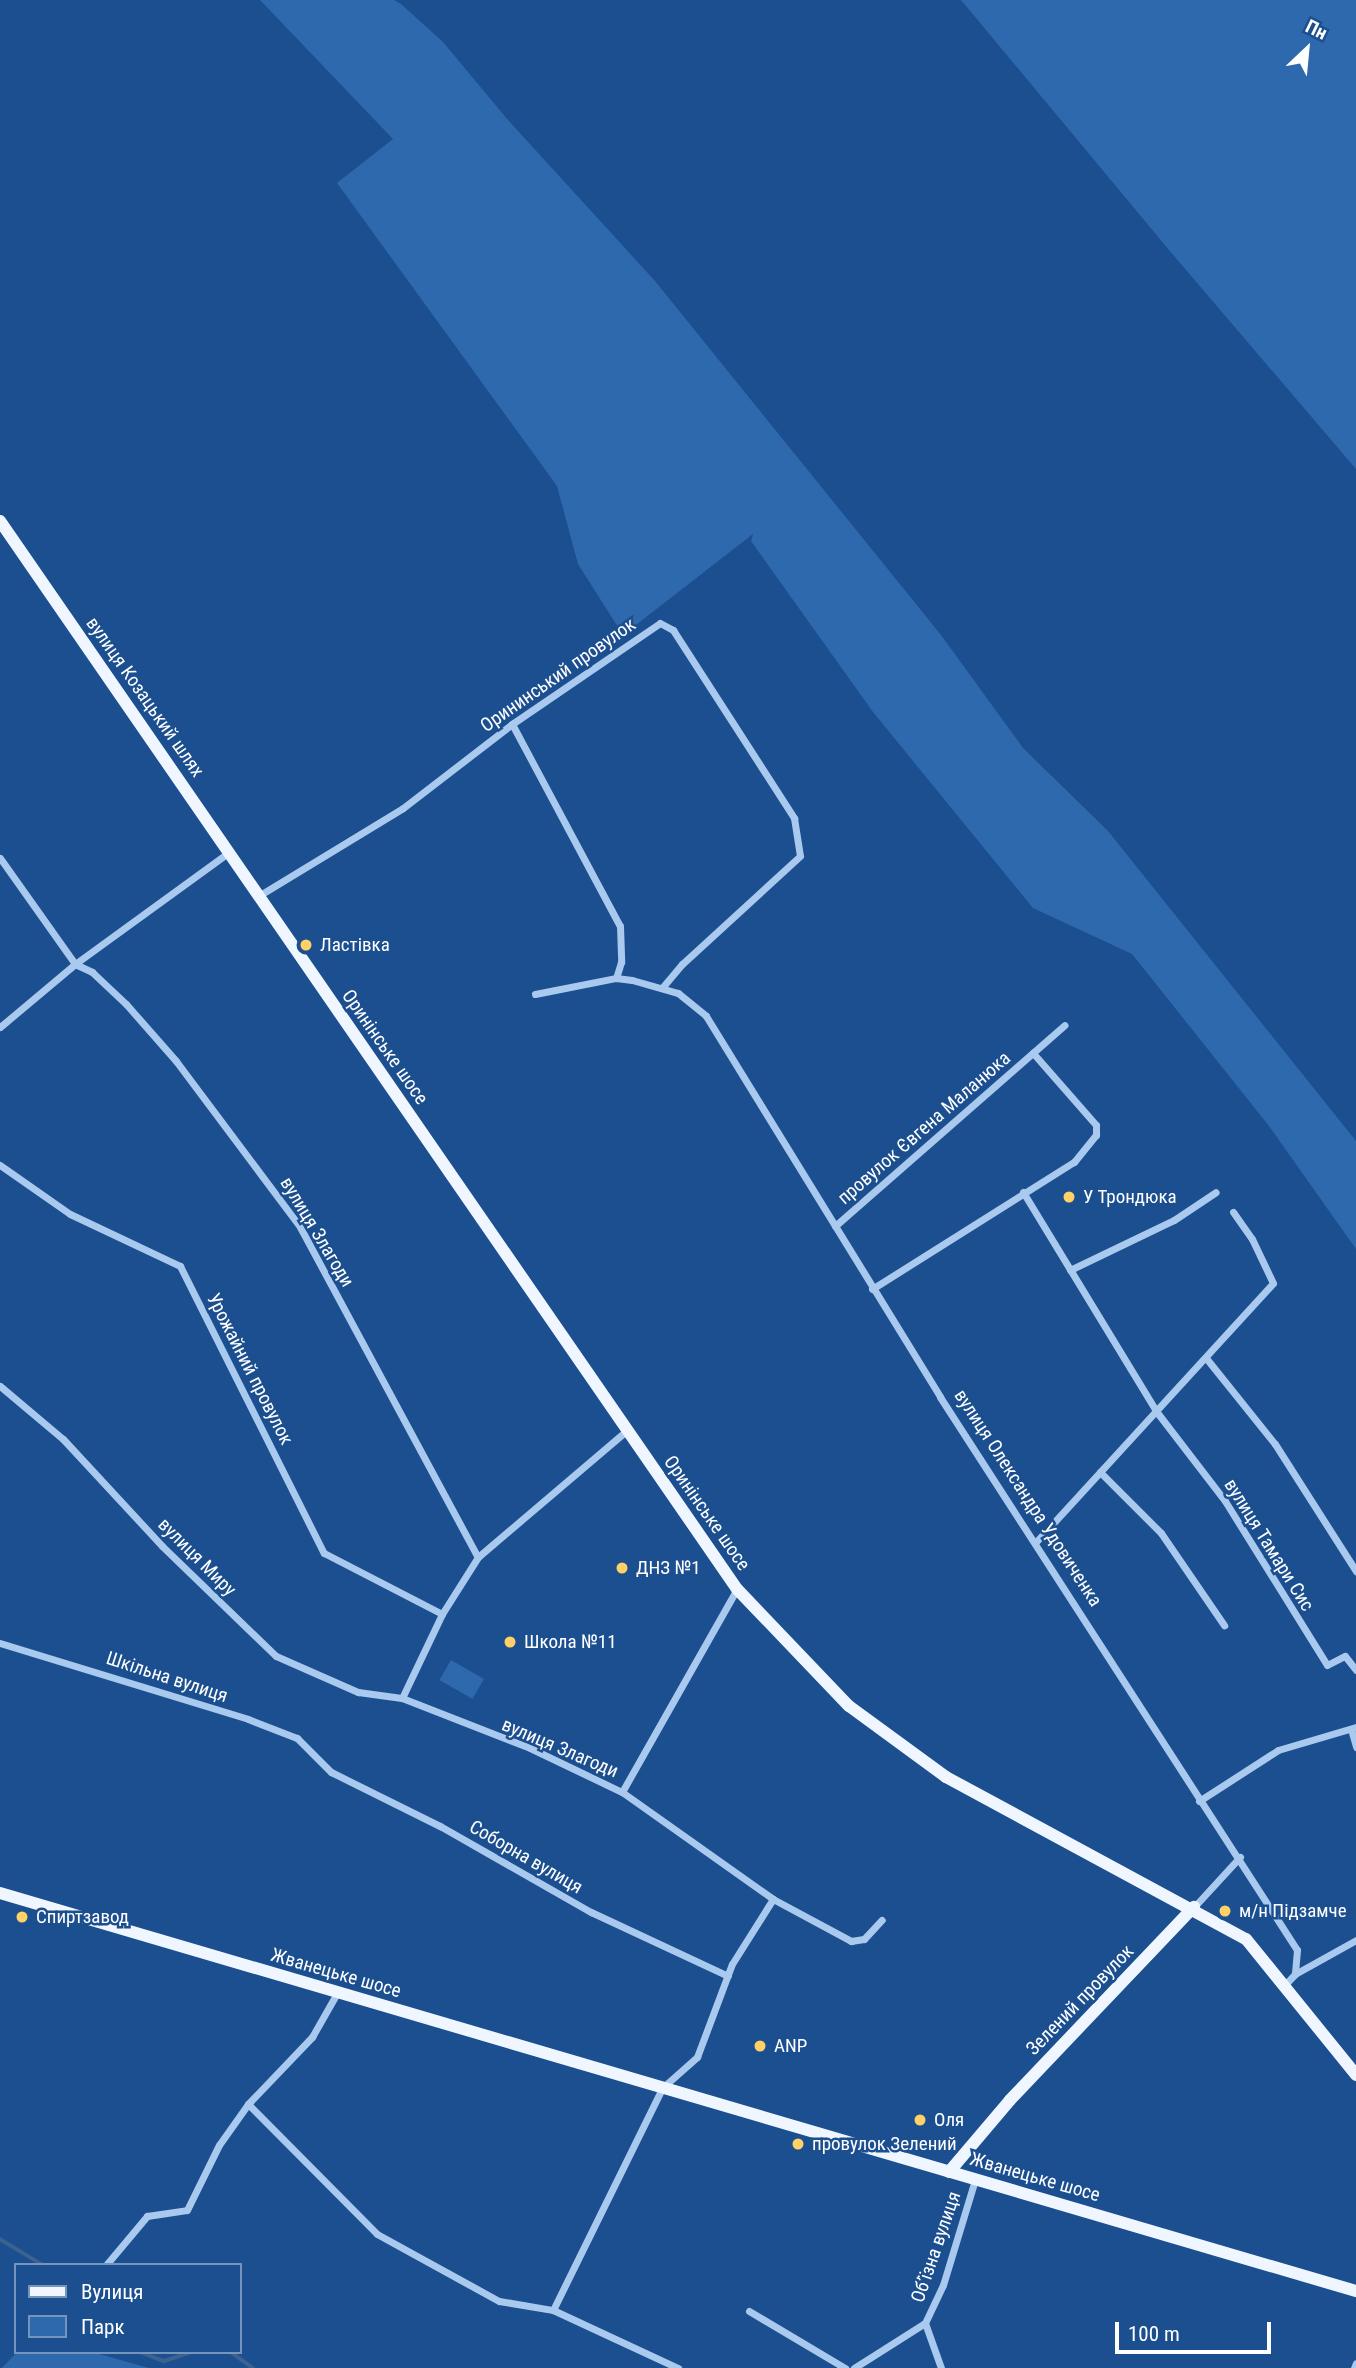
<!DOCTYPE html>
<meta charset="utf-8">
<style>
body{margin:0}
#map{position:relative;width:1356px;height:2368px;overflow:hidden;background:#1b4f8f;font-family:"Roboto Condensed",sans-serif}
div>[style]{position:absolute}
.green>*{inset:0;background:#2e69ad;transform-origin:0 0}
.stream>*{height:3.5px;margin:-1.75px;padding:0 1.75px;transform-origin:1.75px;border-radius:1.75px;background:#3c6290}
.street>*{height:7px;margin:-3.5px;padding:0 3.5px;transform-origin:3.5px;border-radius:3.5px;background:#a9c9ee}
.primary>*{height:12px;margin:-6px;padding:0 6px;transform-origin:6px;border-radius:6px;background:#f0f6ff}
.dots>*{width:19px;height:19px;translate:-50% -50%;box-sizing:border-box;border:4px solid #1b4f8f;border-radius:50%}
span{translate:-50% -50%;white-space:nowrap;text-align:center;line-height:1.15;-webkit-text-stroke:5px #1b4f8f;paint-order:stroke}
.street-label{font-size:19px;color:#fff}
.poi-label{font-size:19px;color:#fff}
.left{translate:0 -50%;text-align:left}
.legend{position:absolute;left:14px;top:2263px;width:228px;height:91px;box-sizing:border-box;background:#1b4f8f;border:2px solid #7695bc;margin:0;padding:9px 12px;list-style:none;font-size:21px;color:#fff}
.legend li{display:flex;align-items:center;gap:14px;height:35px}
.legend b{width:35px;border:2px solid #7695bc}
.north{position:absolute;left:1272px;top:14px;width:70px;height:70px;-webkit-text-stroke:5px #1b4f8f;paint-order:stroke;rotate:26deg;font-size:19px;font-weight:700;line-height:28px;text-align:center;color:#fff}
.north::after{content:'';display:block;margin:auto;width:24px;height:32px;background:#fff;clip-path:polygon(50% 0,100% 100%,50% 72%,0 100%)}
.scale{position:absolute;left:1115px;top:2322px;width:156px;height:32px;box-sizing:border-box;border:4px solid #fff;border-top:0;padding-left:9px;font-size:21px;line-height:24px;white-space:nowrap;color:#fff;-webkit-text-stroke:5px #1b4f8f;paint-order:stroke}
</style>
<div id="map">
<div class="green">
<div style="clip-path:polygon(260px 0,394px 0,401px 4px,443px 42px,508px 120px,655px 281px,941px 635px,1023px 748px,1108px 831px,1356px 1141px,1356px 1249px,1269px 1126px,1132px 954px,1033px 908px,873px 712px,751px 541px,753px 534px,623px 635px,578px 564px,557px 486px,337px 183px,393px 139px)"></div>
<div style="clip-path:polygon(961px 0,1356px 0,1356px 469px,1169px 250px)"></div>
<div style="left:451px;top:1660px;width:38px;height:23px;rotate:30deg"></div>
<div style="clip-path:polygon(17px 2352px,92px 2352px,149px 2368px,2px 2368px)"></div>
</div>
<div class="stream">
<div style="left:0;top:2239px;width:50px;rotate:31.2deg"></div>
<div style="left:140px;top:2352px;width:26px;rotate:21deg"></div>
<div style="left:164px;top:2361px;width:29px;rotate:-18deg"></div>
<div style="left:231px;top:2352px;width:27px;rotate:36deg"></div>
</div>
<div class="street">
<div style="left:512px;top:724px;width:229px;rotate:61.9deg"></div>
<div style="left:620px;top:926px;width:36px;rotate:88deg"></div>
<div style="left:621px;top:962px;width:17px;rotate:107deg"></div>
<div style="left:0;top:858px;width:130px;rotate:54.7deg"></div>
<div style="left:75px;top:964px;width:19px;rotate:25deg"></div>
<div style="left:92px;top:972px;width:47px;rotate:43.3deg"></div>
<div style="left:126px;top:1004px;width:76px;rotate:48.7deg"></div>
<div style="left:176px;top:1061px;width:207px;rotate:53.2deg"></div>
<div style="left:300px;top:1227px;width:375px;rotate:61.7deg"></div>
<div style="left:260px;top:895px;width:167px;rotate:-31.3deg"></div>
<div style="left:403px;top:808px;width:138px;rotate:-37.6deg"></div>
<div style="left:512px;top:724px;width:179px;rotate:-34.3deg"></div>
<div style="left:660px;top:623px;width:15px;rotate:28deg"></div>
<div style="left:673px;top:630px;width:224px;rotate:57.2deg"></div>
<div style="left:794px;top:818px;width:38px;rotate:81deg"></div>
<div style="left:800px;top:856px;width:160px;rotate:137.5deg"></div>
<div style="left:682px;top:964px;width:30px;rotate:130deg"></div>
<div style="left:535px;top:994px;width:83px;rotate:-11.2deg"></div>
<div style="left:616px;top:978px;width:16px;rotate:7deg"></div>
<div style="left:632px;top:980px;width:48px;rotate:15.8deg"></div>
<div style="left:678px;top:993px;width:36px;rotate:39deg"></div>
<div style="left:706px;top:1016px;width:447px;rotate:58.4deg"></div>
<div style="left:940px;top:1397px;width:658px;rotate:57.15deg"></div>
<div style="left:1297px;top:1950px;width:24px;rotate:95deg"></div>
<div style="left:1295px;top:1974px;width:16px;rotate:133deg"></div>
<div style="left:0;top:1027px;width:98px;rotate:-40deg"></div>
<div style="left:75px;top:964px;width:190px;rotate:-36deg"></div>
<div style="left:0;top:1165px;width:85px;rotate:35deg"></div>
<div style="left:70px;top:1214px;width:122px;rotate:25.3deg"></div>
<div style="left:180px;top:1266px;width:321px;rotate:63.4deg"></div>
<div style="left:324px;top:1553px;width:133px;rotate:27.3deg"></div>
<div style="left:1023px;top:1192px;width:256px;rotate:58.7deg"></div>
<div style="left:1156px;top:1411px;width:113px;rotate:52.5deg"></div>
<div style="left:1225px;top:1501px;width:193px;rotate:58.1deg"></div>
<div style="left:1327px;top:1665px;width:20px;rotate:-27deg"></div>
<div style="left:1345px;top:1656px;width:18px;rotate:52deg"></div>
<div style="left:835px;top:1226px;width:305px;rotate:-41.2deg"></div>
<div style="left:1070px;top:1270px;width:115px;rotate:-25.7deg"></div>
<div style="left:1174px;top:1220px;width:50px;rotate:-33.7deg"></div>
<div style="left:872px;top:1289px;width:239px;rotate:-32.2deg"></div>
<div style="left:1074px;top:1162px;width:35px;rotate:-51deg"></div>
<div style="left:1096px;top:1135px;width:10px;rotate:-90deg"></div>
<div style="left:1096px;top:1125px;width:96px;rotate:-131.2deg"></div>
<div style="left:1206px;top:1358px;width:110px;rotate:51.3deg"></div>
<div style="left:1275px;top:1444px;width:151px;rotate:57.5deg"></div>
<div style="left:0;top:1386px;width:82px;rotate:40.1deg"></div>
<div style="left:63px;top:1439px;width:146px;rotate:47.2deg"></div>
<div style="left:162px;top:1546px;width:158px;rotate:44deg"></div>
<div style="left:276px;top:1656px;width:90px;rotate:23.7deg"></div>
<div style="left:358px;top:1692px;width:44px;rotate:7.8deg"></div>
<div style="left:402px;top:1698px;width:137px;rotate:21.3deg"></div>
<div style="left:530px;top:1748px;width:102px;rotate:25.6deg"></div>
<div style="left:622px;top:1792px;width:185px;rotate:35.3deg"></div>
<div style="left:773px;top:1899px;width:89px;rotate:28.3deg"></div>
<div style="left:851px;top:1941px;width:13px;rotate:-9deg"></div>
<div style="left:864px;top:1939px;width:26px;rotate:-47deg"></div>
<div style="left:1100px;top:1472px;width:86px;rotate:45deg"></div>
<div style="left:1161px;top:1533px;width:112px;rotate:55.6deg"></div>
<div style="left:1035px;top:1543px;width:352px;rotate:-47.5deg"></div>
<div style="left:1273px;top:1283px;width:49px;rotate:-115.5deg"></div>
<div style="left:1252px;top:1239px;width:33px;rotate:-125deg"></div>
<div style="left:0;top:1643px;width:259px;rotate:17deg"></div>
<div style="left:248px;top:1719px;width:53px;rotate:21.2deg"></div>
<div style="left:297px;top:1738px;width:48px;rotate:45deg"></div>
<div style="left:331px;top:1772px;width:122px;rotate:26.4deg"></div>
<div style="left:440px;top:1826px;width:174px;rotate:29.7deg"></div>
<div style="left:591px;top:1912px;width:151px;rotate:25deg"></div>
<div style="left:402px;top:1698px;width:93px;rotate:-64.5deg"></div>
<div style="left:442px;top:1614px;width:67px;rotate:-57.7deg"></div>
<div style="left:478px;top:1557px;width:196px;rotate:-40.4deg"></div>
<div style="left:1351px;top:1729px;width:19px;rotate:74deg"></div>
<div style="left:622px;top:1792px;width:233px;rotate:-60.5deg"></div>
<div style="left:1199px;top:1801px;width:94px;rotate:-32.8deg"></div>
<div style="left:1278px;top:1750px;width:81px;rotate:-16.4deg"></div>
<div style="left:1194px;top:1907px;width:68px;rotate:-47.4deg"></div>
<div style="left:1295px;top:1974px;width:70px;rotate:-29.1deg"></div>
<div style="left:248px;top:2104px;width:183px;rotate:45.2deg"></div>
<div style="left:377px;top:2234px;width:139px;rotate:28.8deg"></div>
<div style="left:499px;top:2301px;width:55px;rotate:9.5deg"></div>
<div style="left:553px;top:2310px;width:138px;rotate:24.9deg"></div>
<div style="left:106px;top:2265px;width:64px;rotate:-50.1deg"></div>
<div style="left:147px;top:2216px;width:40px;rotate:-8.5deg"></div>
<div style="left:187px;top:2210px;width:72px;rotate:-63.8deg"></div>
<div style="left:219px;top:2145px;width:50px;rotate:-54.7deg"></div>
<div style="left:248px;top:2104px;width:93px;rotate:-46.3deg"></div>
<div style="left:312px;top:2037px;width:51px;rotate:-60.4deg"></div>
<div style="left:553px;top:2310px;width:247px;rotate:-63.8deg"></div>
<div style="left:662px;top:2088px;width:47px;rotate:-41.5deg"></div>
<div style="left:697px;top:2057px;width:99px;rotate:-69.4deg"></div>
<div style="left:732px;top:1964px;width:77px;rotate:-57.8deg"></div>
<div style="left:749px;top:2311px;width:112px;rotate:30.7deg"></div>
<div style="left:925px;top:2323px;width:48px;rotate:70.4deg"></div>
<div style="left:854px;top:2368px;width:84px;rotate:-32.4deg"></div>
<div style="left:925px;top:2323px;width:42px;rotate:-64.7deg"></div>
<div style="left:943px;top:2285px;width:110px;rotate:-73.1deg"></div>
<div style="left:1354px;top:2368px;width:5px;rotate:-68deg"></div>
</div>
<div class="primary">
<div style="left:0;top:521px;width:1298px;rotate:55.39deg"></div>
<div style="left:737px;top:1589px;width:162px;rotate:46.3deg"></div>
<div style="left:849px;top:1706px;width:120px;rotate:36.2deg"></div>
<div style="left:946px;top:1777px;width:341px;rotate:28.4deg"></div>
<div style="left:1246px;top:1939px;width:175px;rotate:51deg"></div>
<div style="left:0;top:1893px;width:1413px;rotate:16.36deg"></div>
<div style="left:949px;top:2172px;width:94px;rotate:-49.7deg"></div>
<div style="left:1010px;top:2100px;width:267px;rotate:-46.4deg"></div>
</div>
<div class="dots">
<div style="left:306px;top:945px;background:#ffd166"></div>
<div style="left:1069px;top:1197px;background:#ffd166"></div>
<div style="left:622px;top:1568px;background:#ffd166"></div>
<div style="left:510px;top:1642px;background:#ffd166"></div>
<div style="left:1225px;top:1911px;background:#ffd166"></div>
<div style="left:22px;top:1917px;background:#ffd166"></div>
<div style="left:760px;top:2046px;background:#ffd166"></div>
<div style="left:920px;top:2120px;background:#ffd166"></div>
<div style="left:798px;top:2144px;background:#ffd166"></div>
</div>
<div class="street-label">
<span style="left:558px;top:675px;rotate:-35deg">Орининський провулок</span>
<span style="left:145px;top:697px;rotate:55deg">вулиця Козацький шлях</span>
<span style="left:385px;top:1047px;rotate:55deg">Оринінське шосе</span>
<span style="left:924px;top:1128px;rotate:-41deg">провулок Євгена Маланюка</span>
<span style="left:317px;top:1232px;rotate:59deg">вулиця Злагоди</span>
<span style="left:250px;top:1369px;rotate:63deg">Урожайний провулок</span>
<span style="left:1028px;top:1498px;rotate:57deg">вулиця Олександра Удовиченка</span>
<span style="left:707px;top:1513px;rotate:55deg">Оринінське шосе</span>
<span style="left:1269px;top:1545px;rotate:58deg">вулиця Тамари Сис</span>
<span style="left:197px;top:1557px;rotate:45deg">вулиця Миру</span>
<span style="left:167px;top:1677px;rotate:18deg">Шкільна вулиця</span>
<span style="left:560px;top:1748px;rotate:23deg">вулиця Злагоди</span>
<span style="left:526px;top:1857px;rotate:30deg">Соборна вулиця</span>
<span style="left:336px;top:1973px;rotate:16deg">Жванецьке шосе</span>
<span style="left:1080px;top:2000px;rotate:-46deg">Зелений провулок</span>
<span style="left:1035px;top:2177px;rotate:16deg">Жванецьке шосе</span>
<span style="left:936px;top:2247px;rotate:-71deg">Обʼїзна вулиця</span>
</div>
<div class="poi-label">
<span class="left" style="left:320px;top:945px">Ластівка</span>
<span class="left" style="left:1083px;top:1197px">У Трондюка</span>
<span class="left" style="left:636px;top:1568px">ДНЗ №1</span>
<span class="left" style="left:524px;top:1642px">Школа №11</span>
<span class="left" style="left:1239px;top:1911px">м/н Підзамче</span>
<span class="left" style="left:36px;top:1917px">Спиртзавод</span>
<span class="left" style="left:774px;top:2046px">ANP</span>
<span class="left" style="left:934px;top:2120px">Оля</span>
<span class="left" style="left:812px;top:2144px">провулок Зелений</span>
</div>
<ul class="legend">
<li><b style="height:9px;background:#f0f6ff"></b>Вулиця</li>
<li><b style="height:19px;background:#2e69ad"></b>Парк</li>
</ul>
<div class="north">Пн</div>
<div class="scale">100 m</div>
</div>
